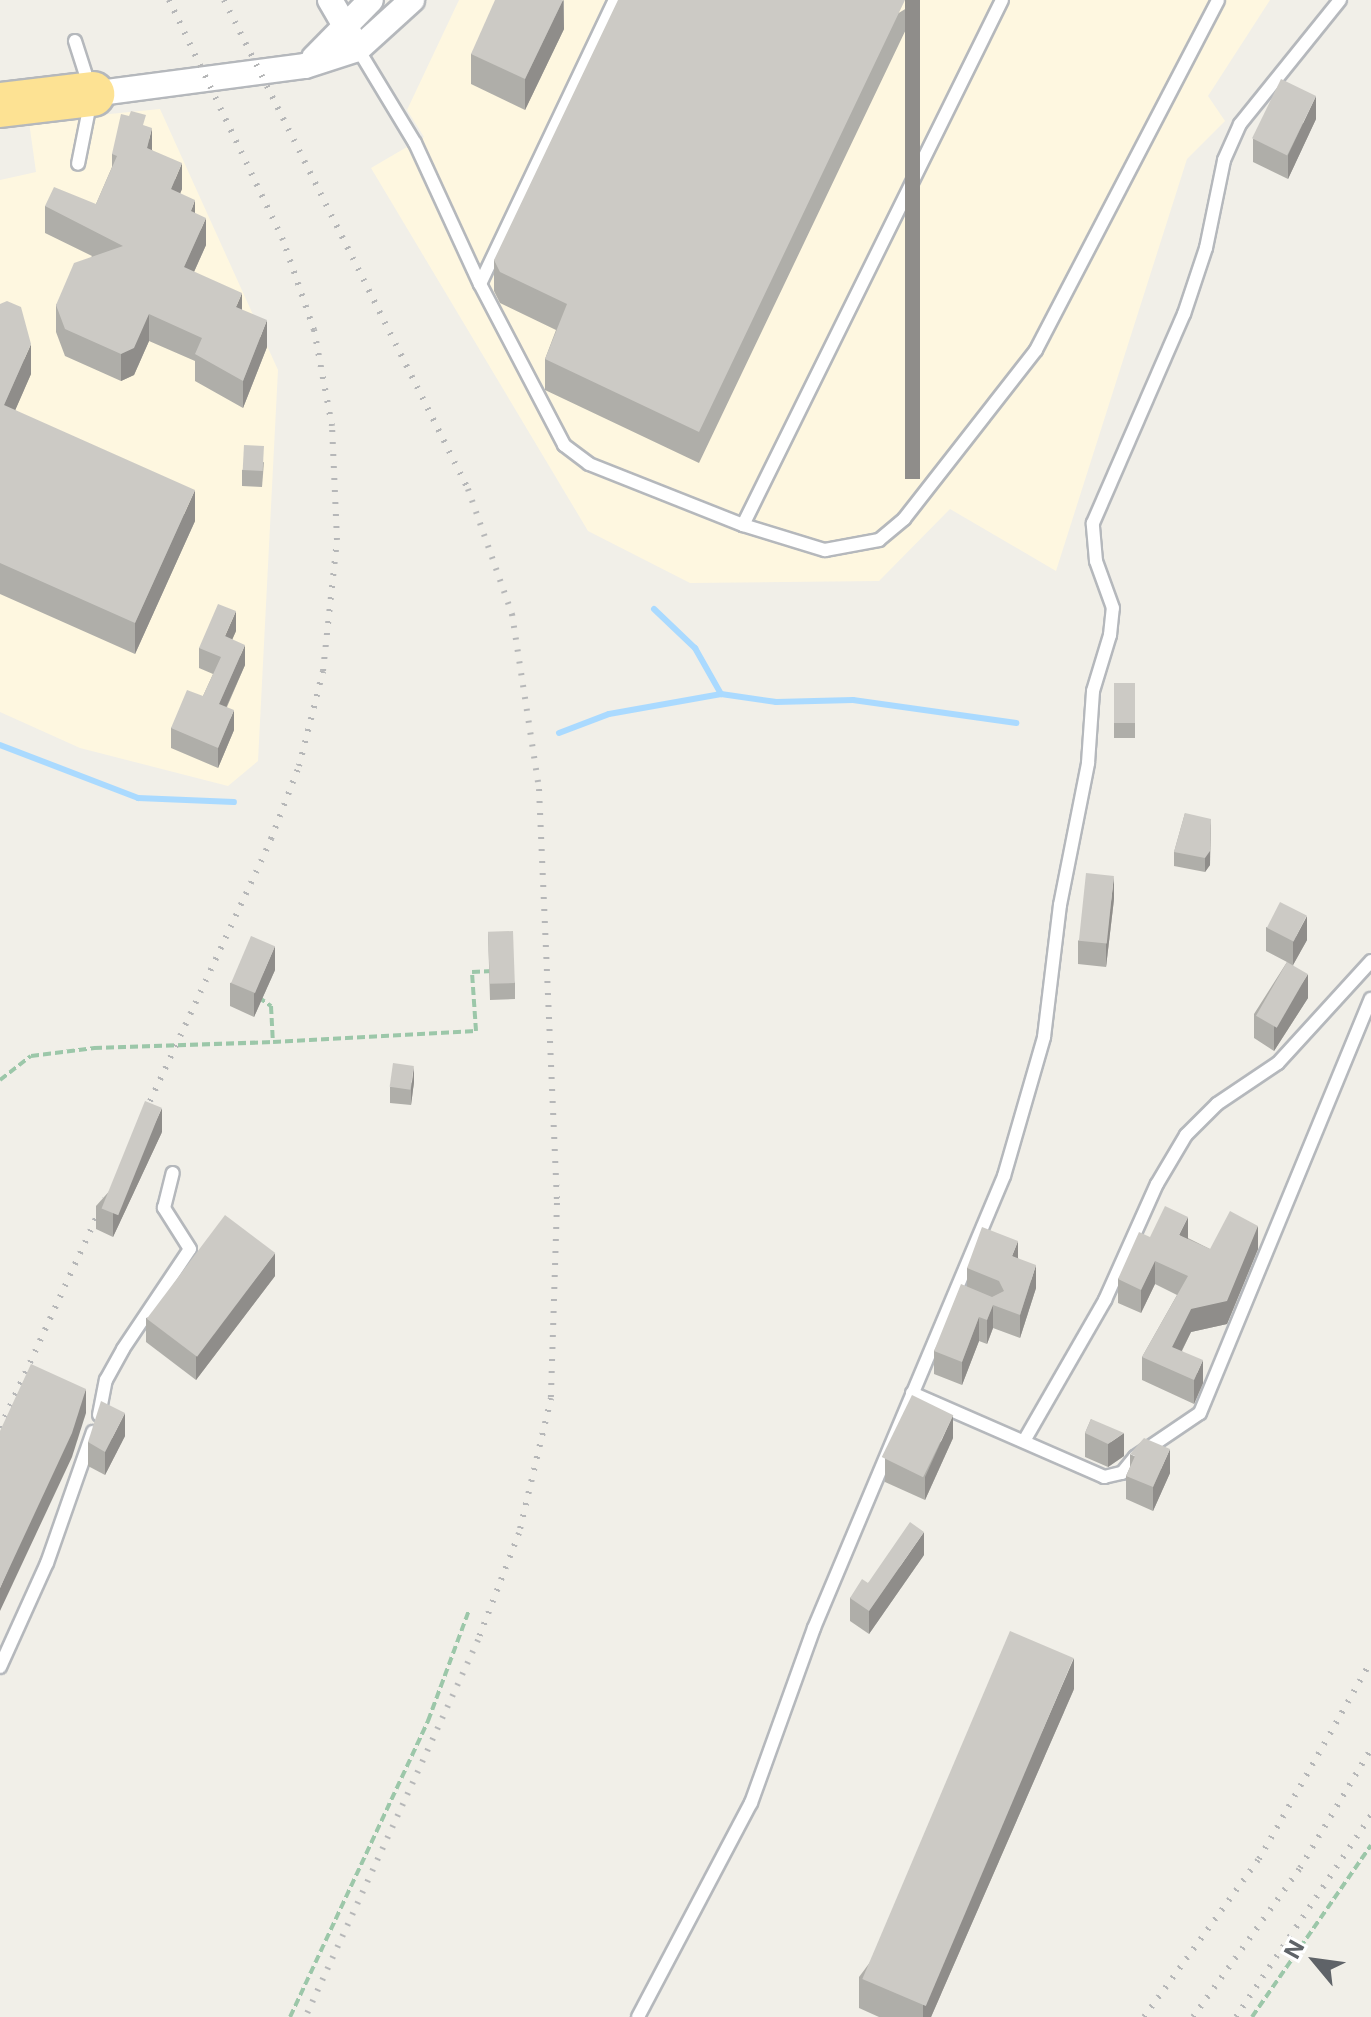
<!DOCTYPE html>
<style>
body{margin:0}
#map{position:relative;width:1371px;height:2017px;overflow:hidden;background:#f1efe8;font-family:Inter,sans-serif}
div>[style]{position:absolute}
.commercial>*{inset:0;background:#fef7e0}
.stream>*{height:6px;margin:-3px;padding:0 3px;transform-origin:3px;border-radius:3px;background:#aadaff}
.path>*{height:4px;margin-top:-2px;transform-origin:0;background:repeating-linear-gradient(90deg,#9cc7a9 0 8px,transparent 0 12px)}
.roads{filter:drop-shadow(2px 0 #b5b8bc) drop-shadow(-2px 0 #b5b8bc) drop-shadow(0 2px #b5b8bc) drop-shadow(0 -2px #b5b8bc)}
.lane>*{height:12px;margin:-6px;padding:0 6px;transform-origin:6px;border-radius:6px;background:#fff}
.street>*{height:24px;margin:-12px;padding:0 12px;transform-origin:12px;border-radius:12px;background:#fff}
.highway>*{height:44px;margin:-22px;padding:0 22px;transform-origin:22px;border-radius:22px;background:#fde293}
.rail>*{height:6px;margin-top:-3px;transform-origin:0;background:repeating-linear-gradient(90deg,#b6b7b8 0 2px,transparent 0 12px)}
.path-bridge>*{height:4px;margin-top:-2px;transform-origin:0;background:repeating-linear-gradient(90deg,#9cc7a9 0 8px,transparent 0 12px)}
.wall>*{inset:0;background:#afaea9;transform-origin:0 0}
.shaded-wall>*{inset:0;background:#8f8d8a;transform-origin:0 0}
.building>*{inset:0;background:#cccac5;transform-origin:0 0}
span{translate:-50% -50%;white-space:nowrap;text-align:center;line-height:1.15;-webkit-text-stroke:7px #fff;paint-order:stroke}
.north{position:absolute;left:1275px;top:1921px;width:80px;height:80px;-webkit-text-stroke:6px #fff;paint-order:stroke;rotate:299deg;font-size:22px;font-weight:700;line-height:32px;text-align:center;color:#5f6368}
.north::after{content:'';display:block;margin:auto;width:28px;height:36px;background:#5f6368;clip-path:polygon(50% 0,100% 100%,50% 72%,0 100%)}
</style>
<div id="map">
<div class="commercial">
<div style="clip-path:polygon(459px 0,1270px 0,1208px 96px,1225px 121px,1187px 159px,1056px 571px,950px 509px,879px 581px,690px 583px,588px 531px,371px 168px,424px 137px,407px 110px)"></div>
<div style="clip-path:polygon(160px 109px,278px 370px,258px 761px,228px 786px,80px 748px,0 712px,0 180px,36px 172px,29px 122px)"></div>
</div>
<div class="stream">
<div style="left:654px;top:609px;width:57px;rotate:43.6deg"></div>
<div style="left:695px;top:648px;width:53px;rotate:60.5deg"></div>
<div style="left:559px;top:733px;width:53px;rotate:-20.8deg"></div>
<div style="left:609px;top:714px;width:114px;rotate:-10.1deg"></div>
<div style="left:721px;top:694px;width:56px;rotate:8.3deg"></div>
<div style="left:776px;top:702px;width:77px;rotate:-1.5deg"></div>
<div style="left:853px;top:700px;width:165px;rotate:8deg"></div>
<div style="left:0;top:745px;width:148px;rotate:21deg"></div>
<div style="left:138px;top:798px;width:96px;rotate:2.4deg"></div>
</div>
<div class="path">
<div style="left:258px;top:997px;width:16px;rotate:35deg"></div>
<div style="left:271px;top:1006px;width:36px;rotate:87deg"></div>
<div style="left:273px;top:1042px;width:203px;rotate:-3.1deg"></div>
<div style="left:476px;top:1031px;width:59px;rotate:-93.9deg"></div>
<div style="left:472px;top:972px;width:21px;rotate:-3deg"></div>
<div style="left:0;top:1080px;width:39px;rotate:-38deg"></div>
<div style="left:31px;top:1056px;width:64px;rotate:-7.2deg"></div>
<div style="left:290px;top:2017px;width:327px;rotate:-65deg"></div>
<div style="left:428px;top:1721px;width:118px;rotate:-69.7deg"></div>
<div style="left:1252px;top:2017px;width:209px;rotate:-55.3deg"></div>
</div>
<div class="roads">
<div class="lane">
<div style="left:75px;top:41px;width:56px;rotate:72.2deg"></div>
<div style="left:92px;top:94px;width:71px;rotate:101.3deg"></div>
<div style="left:358px;top:49px;width:110px;rotate:58.8deg"></div>
<div style="left:415px;top:143px;width:155px;rotate:65.3deg"></div>
<div style="left:480px;top:284px;width:182px;rotate:62.4deg"></div>
<div style="left:564px;top:445px;width:31px;rotate:37deg"></div>
<div style="left:589px;top:464px;width:166px;rotate:21.6deg"></div>
<div style="left:743px;top:525px;width:585px;rotate:-63.74deg"></div>
<div style="left:480px;top:284px;width:314px;rotate:-64.6deg"></div>
<div style="left:743px;top:525px;width:86px;rotate:17deg"></div>
<div style="left:825px;top:550px;width:55px;rotate:-10.5deg"></div>
<div style="left:879px;top:540px;width:33px;rotate:-40deg"></div>
<div style="left:904px;top:519px;width:214px;rotate:-52deg"></div>
<div style="left:1036px;top:350px;width:394px;rotate:-62.5deg"></div>
<div style="left:912px;top:1393px;width:210px;rotate:23.6deg"></div>
<div style="left:1104px;top:1477px;width:18px;rotate:-13deg"></div>
<div style="left:1122px;top:1473px;width:21px;rotate:-51deg"></div>
<div style="left:1135px;top:1457px;width:78px;rotate:-34.1deg"></div>
<div style="left:1200px;top:1413px;width:448px;rotate:-67.6deg"></div>
<div style="left:99px;top:1415px;width:36px;rotate:-79deg"></div>
<div style="left:106px;top:1380px;width:35px;rotate:-61deg"></div>
<div style="left:123px;top:1349px;width:120px;rotate:-56.2deg"></div>
<div style="left:190px;top:1249px;width:49px;rotate:-122.4deg"></div>
<div style="left:164px;top:1208px;width:36px;rotate:-76deg"></div>
<div style="left:1024px;top:1441px;width:163px;rotate:-60.1deg"></div>
<div style="left:1105px;top:1300px;width:127px;rotate:-65.9deg"></div>
<div style="left:1157px;top:1184px;width:57px;rotate:-59.4deg"></div>
<div style="left:1186px;top:1135px;width:44px;rotate:-45deg"></div>
<div style="left:1217px;top:1104px;width:73px;rotate:-33.9deg"></div>
<div style="left:1278px;top:1063px;width:138px;rotate:-47.6deg"></div>
<div style="left:0;top:1667px;width:114px;rotate:-65.7deg"></div>
<div style="left:47px;top:1563px;width:139px;rotate:-70.7deg"></div>
<div style="left:638px;top:2017px;width:242px;rotate:-62.2deg"></div>
<div style="left:751px;top:1803px;width:186px;rotate:-70.2deg"></div>
<div style="left:814px;top:1628px;width:490px;rotate:-67.2deg"></div>
<div style="left:1004px;top:1176px;width:145px;rotate:-73.9deg"></div>
<div style="left:1044px;top:1037px;width:133px;rotate:-83.1deg"></div>
<div style="left:1060px;top:905px;width:145px;rotate:-78.8deg"></div>
<div style="left:1088px;top:763px;width:72px;rotate:-86deg"></div>
<div style="left:1093px;top:691px;width:59px;rotate:-73.1deg"></div>
<div style="left:1110px;top:635px;width:27px;rotate:-84deg"></div>
<div style="left:1113px;top:608px;width:50px;rotate:-109.9deg"></div>
<div style="left:1096px;top:561px;width:38px;rotate:-95deg"></div>
<div style="left:1093px;top:523px;width:228px;rotate:-66.5deg"></div>
<div style="left:1184px;top:314px;width:70px;rotate:-71.6deg"></div>
<div style="left:1206px;top:248px;width:90px;rotate:-78.4deg"></div>
<div style="left:1224px;top:160px;width:39px;rotate:-66deg"></div>
<div style="left:1240px;top:124px;width:159px;rotate:-51.1deg"></div>
</div>
<div class="street">
<div style="left:330px;top:0;width:50px;rotate:59.8deg"></div>
<div style="left:314px;top:58px;width:81px;rotate:-45.5deg"></div>
<div style="left:92px;top:94px;width:215px;rotate:-7.5deg"></div>
<div style="left:305px;top:66px;width:56px;rotate:-17.8deg"></div>
<div style="left:358px;top:49px;width:73px;rotate:-42.2deg"></div>
</div>
<div class="highway">
<div style="left:0;top:105px;width:93px;rotate:-6.8deg"></div>
</div>
</div>
<div class="rail">
<div style="left:224px;top:0;width:546px;rotate:63.48deg"></div>
<div style="left:468px;top:489px;width:133px;rotate:70.6deg"></div>
<div style="left:512px;top:614px;width:177px;rotate:81.2deg"></div>
<div style="left:539px;top:789px;width:414px;rotate:87.5deg"></div>
<div style="left:557px;top:1203px;width:195px;rotate:91.8deg"></div>
<div style="left:551px;top:1398px;width:139px;rotate:103.3deg"></div>
<div style="left:519px;top:1533px;width:115px;rotate:111deg"></div>
<div style="left:478px;top:1640px;width:415px;rotate:114.6deg"></div>
<div style="left:140px;top:1123px;width:313px;rotate:-65.2deg"></div>
<div style="left:271px;top:839px;width:78px;rotate:-69deg"></div>
<div style="left:299px;top:766px;width:98px;rotate:-75.8deg"></div>
<div style="left:323px;top:671px;width:132px;rotate:-83.9deg"></div>
<div style="left:337px;top:540px;width:114px;rotate:-92.5deg"></div>
<div style="left:332px;top:426px;width:98px;rotate:-100.6deg"></div>
<div style="left:314px;top:330px;width:95px;rotate:-109deg"></div>
<div style="left:283px;top:240px;width:266px;rotate:-115.4deg"></div>
<div style="left:0;top:1428px;width:252px;rotate:-65.4deg"></div>
<div style="left:1144px;top:2017px;width:195px;rotate:-54deg"></div>
<div style="left:1259px;top:1859px;width:227px;rotate:-60.5deg"></div>
<div style="left:1193px;top:2017px;width:183px;rotate:-54.3deg"></div>
<div style="left:1300px;top:1868px;width:139px;rotate:-59.2deg"></div>
<div style="left:1236px;top:2017px;width:243px;rotate:-56.2deg"></div>
</div>
<div class="path-bridge">
<div style="left:94px;top:1048px;width:179px;rotate:-1.9deg"></div>
</div>
<div class="wall">
<div style="clip-path:polygon(564px 0,564px 29px,525px 110px,471px 84px,471px 54px)"></div>
<div style="clip-path:polygon(920px 0,699px 463px,545px 390px,545px 359px,556px 330px,500px 303px,494px 291px,494px 260px)"></div>
<div style="clip-path:polygon(1316px 119px,1288px 179px,1253px 162px,1253px 139px)"></div>
<div style="clip-path:polygon(146px 126px,152px 150px,182px 189px,180px 193px,195px 214px,206px 245px,194px 272px,242px 310px,267px 347px,243px 408px,195px 381px,195px 361px,149px 341px,134px 375px,121px 381px,65px 356px,56px 332px,56px 305px,92px 256px,45px 233px,45px 206px,96px 204px,112px 167px,112px 154px)"></div>
<div style="clip-path:polygon(0 304px,31px 374px,15px 410px,195px 521px,135px 654px,0 594px)"></div>
<div style="clip-path:polygon(264px 462px,262px 487px,242px 486px,242px 470px)"></div>
<div style="clip-path:polygon(236px 631px,232px 639px,245px 665px,227px 707px,234px 730px,218px 768px,171px 748px,171px 728px,203px 696px,213px 674px,199px 668px,199px 648px)"></div>
<div style="left:1114px;top:683px;width:21px;height:55px"></div>
<div style="clip-path:polygon(1185px 813px,1210px 865px,1205px 872px,1174px 866px,1174px 852px)"></div>
<div style="clip-path:polygon(1114px 899px,1106px 967px,1078px 964px,1078px 941px)"></div>
<div style="clip-path:polygon(1266px 927px,1307px 940px,1293px 965px,1308px 998px,1274px 1051px,1254px 1038px,1254px 1014px,1287px 962px,1266px 951px)"></div>
<div style="clip-path:polygon(488px 932px,515px 983px,515px 999px,490px 1000px)"></div>
<div style="clip-path:polygon(275px 970px,254px 1017px,230px 1006px,230px 983px)"></div>
<div style="clip-path:polygon(414px 1082px,411px 1105px,390px 1103px,390px 1087px)"></div>
<div style="clip-path:polygon(162px 1132px,113px 1237px,96px 1229px,96px 1206px)"></div>
<div style="clip-path:polygon(1150px 1237px,1188px 1238px,1210px 1249px,1258px 1249px,1227px 1324px,1191px 1332px,1182px 1351px,1203px 1383px,1194px 1404px,1142px 1380px,1142px 1357px,1177px 1295px,1155px 1284px,1141px 1313px,1118px 1303px,1118px 1279px)"></div>
<div style="clip-path:polygon(1018px 1258px,1036px 1288px,1020px 1338px,993px 1328px,987px 1344px,979px 1341px,962px 1385px,934px 1374px,934px 1351px,967px 1287px,967px 1268px)"></div>
<div style="clip-path:polygon(275px 1276px,196px 1380px,146px 1342px,146px 1318px)"></div>
<div style="clip-path:polygon(1091px 1419px,1124px 1456px,1108px 1467px,1085px 1457px,1085px 1433px)"></div>
<div style="clip-path:polygon(125px 1436px,105px 1475px,88px 1466px,88px 1442px)"></div>
<div style="clip-path:polygon(953px 1438px,925px 1500px,885px 1482px,885px 1458px)"></div>
<div style="clip-path:polygon(1130px 1454px,1170px 1473px,1153px 1511px,1126px 1499px,1126px 1476px,1130px 1467px)"></div>
<div style="clip-path:polygon(924px 1555px,869px 1634px,850px 1621px,850px 1598px,868px 1583px)"></div>
<div style="clip-path:polygon(1074px 1689px,931px 2017px,879px 2017px,859px 2008px,859px 1977px)"></div>
</div>
<div class="shaded-wall">
<div style="clip-path:polygon(563px 0,564px 29px,525px 110px,525px 79px)"></div>
<div style="left:905px;top:0;width:15px;height:479px"></div>
<div style="clip-path:polygon(1316px 96px,1316px 119px,1288px 179px,1288px 155px)"></div>
<div style="clip-path:polygon(152px 128px,152px 155px,147px 148px)"></div>
<div style="clip-path:polygon(182px 163px,182px 189px,171px 216px,171px 189px)"></div>
<div style="clip-path:polygon(195px 200px,195px 227px,191px 211px)"></div>
<div style="clip-path:polygon(206px 218px,206px 245px,184px 294px,184px 267px)"></div>
<div style="clip-path:polygon(242px 293px,242px 320px,236px 307px)"></div>
<div style="clip-path:polygon(149px 314px,149px 341px,134px 375px,121px 381px,121px 354px)"></div>
<div style="clip-path:polygon(267px 320px,267px 347px,243px 408px,243px 381px)"></div>
<div style="clip-path:polygon(31px 344px,31px 374px,4px 436px,4px 405px)"></div>
<div style="clip-path:polygon(195px 490px,195px 521px,135px 654px,135px 623px)"></div>
<div style="clip-path:polygon(236px 611px,236px 631px,225px 656px,225px 636px)"></div>
<div style="clip-path:polygon(245px 645px,245px 665px,219px 723px,219px 704px)"></div>
<div style="clip-path:polygon(234px 710px,234px 730px,218px 768px,218px 748px)"></div>
<div style="clip-path:polygon(1211px 819px,1210px 865px,1205px 872px,1205px 858px)"></div>
<div style="clip-path:polygon(1114px 876px,1114px 899px,1106px 967px,1106px 944px)"></div>
<div style="clip-path:polygon(1307px 916px,1307px 940px,1293px 965px,1293px 942px)"></div>
<div style="clip-path:polygon(275px 946px,275px 970px,254px 1017px,254px 994px)"></div>
<div style="clip-path:polygon(1308px 974px,1308px 998px,1274px 1051px,1274px 1027px)"></div>
<div style="clip-path:polygon(414px 1066px,414px 1082px,411px 1105px,411px 1089px)"></div>
<div style="clip-path:polygon(162px 1108px,162px 1132px,113px 1237px,113px 1213px)"></div>
<div style="clip-path:polygon(1188px 1217px,1188px 1241px,1179px 1235px)"></div>
<div style="clip-path:polygon(1258px 1226px,1258px 1249px,1227px 1324px,1191px 1332px,1172px 1370px,1172px 1347px,1191px 1309px)"></div>
<div style="clip-path:polygon(1018px 1241px,1018px 1264px,1012px 1256px)"></div>
<div style="clip-path:polygon(275px 1253px,275px 1276px,196px 1380px,196px 1356px)"></div>
<div style="clip-path:polygon(1155px 1261px,1155px 1284px,1141px 1313px,1141px 1290px)"></div>
<div style="clip-path:polygon(1036px 1265px,1036px 1288px,1020px 1338px,1020px 1315px)"></div>
<div style="clip-path:polygon(993px 1305px,993px 1328px,987px 1344px,987px 1320px)"></div>
<div style="clip-path:polygon(979px 1317px,979px 1341px,962px 1385px,962px 1362px)"></div>
<div style="clip-path:polygon(1203px 1360px,1203px 1383px,1194px 1404px,1194px 1380px)"></div>
<div style="clip-path:polygon(86px 1389px,86px 1413px,72px 1457px,0 1611px,0 1588px)"></div>
<div style="clip-path:polygon(125px 1413px,125px 1436px,105px 1475px,105px 1452px)"></div>
<div style="clip-path:polygon(953px 1415px,953px 1438px,925px 1500px,925px 1477px)"></div>
<div style="clip-path:polygon(1124px 1433px,1124px 1456px,1108px 1467px,1108px 1444px)"></div>
<div style="clip-path:polygon(1170px 1449px,1170px 1473px,1153px 1511px,1153px 1487px)"></div>
<div style="clip-path:polygon(924px 1532px,924px 1555px,869px 1634px,869px 1611px)"></div>
<div style="clip-path:polygon(1074px 1658px,1074px 1689px,931px 2017px,923px 2017px,923px 2005px)"></div>
</div>
<div class="building">
<div style="clip-path:polygon(495px 0,563px 0,525px 79px,471px 54px)"></div>
<div style="clip-path:polygon(618px 0,905px 0,699px 432px,545px 359px,567px 304px,500px 272px,494px 260px)"></div>
<div style="left:1281px;top:79px;width:39px;height:66px;rotate:26deg"></div>
<div style="clip-path:polygon(131px 111px,146px 115px,143px 125px,152px 128px,147px 148px,182px 163px,171px 189px,195px 200px,191px 211px,206px 218px,184px 267px,242px 293px,236px 307px,267px 320px,243px 381px,195px 354px,202px 338px,149px 314px,134px 348px,121px 354px,65px 329px,56px 305px,74px 263px,123px 246px,45px 206px,54px 187px,96px 204px,117px 156px,112px 154px,121px 114px,129px 116px)"></div>
<div style="clip-path:polygon(7px 301px,21px 307px,31px 344px,4px 405px,195px 490px,135px 623px,0 563px,0 304px)"></div>
<div style="left:244px;top:445px;width:20px;height:25px;rotate:3deg"></div>
<div style="clip-path:polygon(218px 604px,236px 611px,225px 636px,245px 645px,219px 704px,234px 710px,218px 748px,171px 728px,187px 690px,203px 696px,221px 657px,199px 648px)"></div>
<div style="left:1114px;top:683px;width:21px;height:40px"></div>
<div style="clip-path:polygon(1185px 813px,1211px 819px,1210px 851px,1205px 858px,1174px 852px)"></div>
<div style="left:1086px;top:873px;width:28px;height:68px;rotate:6deg"></div>
<div style="left:1280px;top:902px;width:30px;height:29px;rotate:27deg"></div>
<div style="left:513px;top:931px;width:52px;height:25px;rotate:88deg"></div>
<div style="left:251px;top:936px;width:26px;height:51px;rotate:23deg"></div>
<div style="left:1287px;top:962px;width:24px;height:62px;rotate:30deg"></div>
<div style="left:393px;top:1063px;width:21px;height:24px;rotate:8deg"></div>
<div style="left:145px;top:1101px;width:18px;height:116px;rotate:22deg"></div>
<div style="clip-path:polygon(1165px 1206px,1188px 1217px,1179px 1235px,1210px 1249px,1230px 1211px,1258px 1226px,1227px 1301px,1191px 1309px,1172px 1347px,1203px 1360px,1194px 1380px,1142px 1357px,1188px 1276px,1155px 1261px,1141px 1290px,1118px 1279px,1139px 1232px,1150px 1237px)"></div>
<div style="left:225px;top:1215px;width:63px;height:130px;rotate:37deg"></div>
<div style="clip-path:polygon(982px 1227px,1018px 1241px,1012px 1256px,1036px 1265px,1020px 1315px,993px 1305px,987px 1320px,979px 1317px,962px 1362px,934px 1351px,961px 1284px,992px 1297px,1004px 1291px,999px 1281px,967px 1268px)"></div>
<div style="clip-path:polygon(31px 1364px,86px 1389px,72px 1433px,0 1588px,0 1431px)"></div>
<div style="left:912px;top:1395px;width:46px;height:69px;rotate:26deg"></div>
<div style="clip-path:polygon(101px 1401px,125px 1413px,105px 1452px,88px 1442px)"></div>
<div style="clip-path:polygon(1091px 1419px,1124px 1433px,1108px 1444px,1085px 1433px)"></div>
<div style="clip-path:polygon(1144px 1438px,1170px 1449px,1153px 1487px,1126px 1476px,1135px 1456px,1130px 1454px)"></div>
<div style="clip-path:polygon(910px 1522px,924px 1532px,869px 1611px,850px 1598px,862px 1579px,868px 1583px)"></div>
<div style="left:1010px;top:1631px;width:69px;height:378px;rotate:23deg"></div>
</div>
<div class="north">N</div>
</div>
